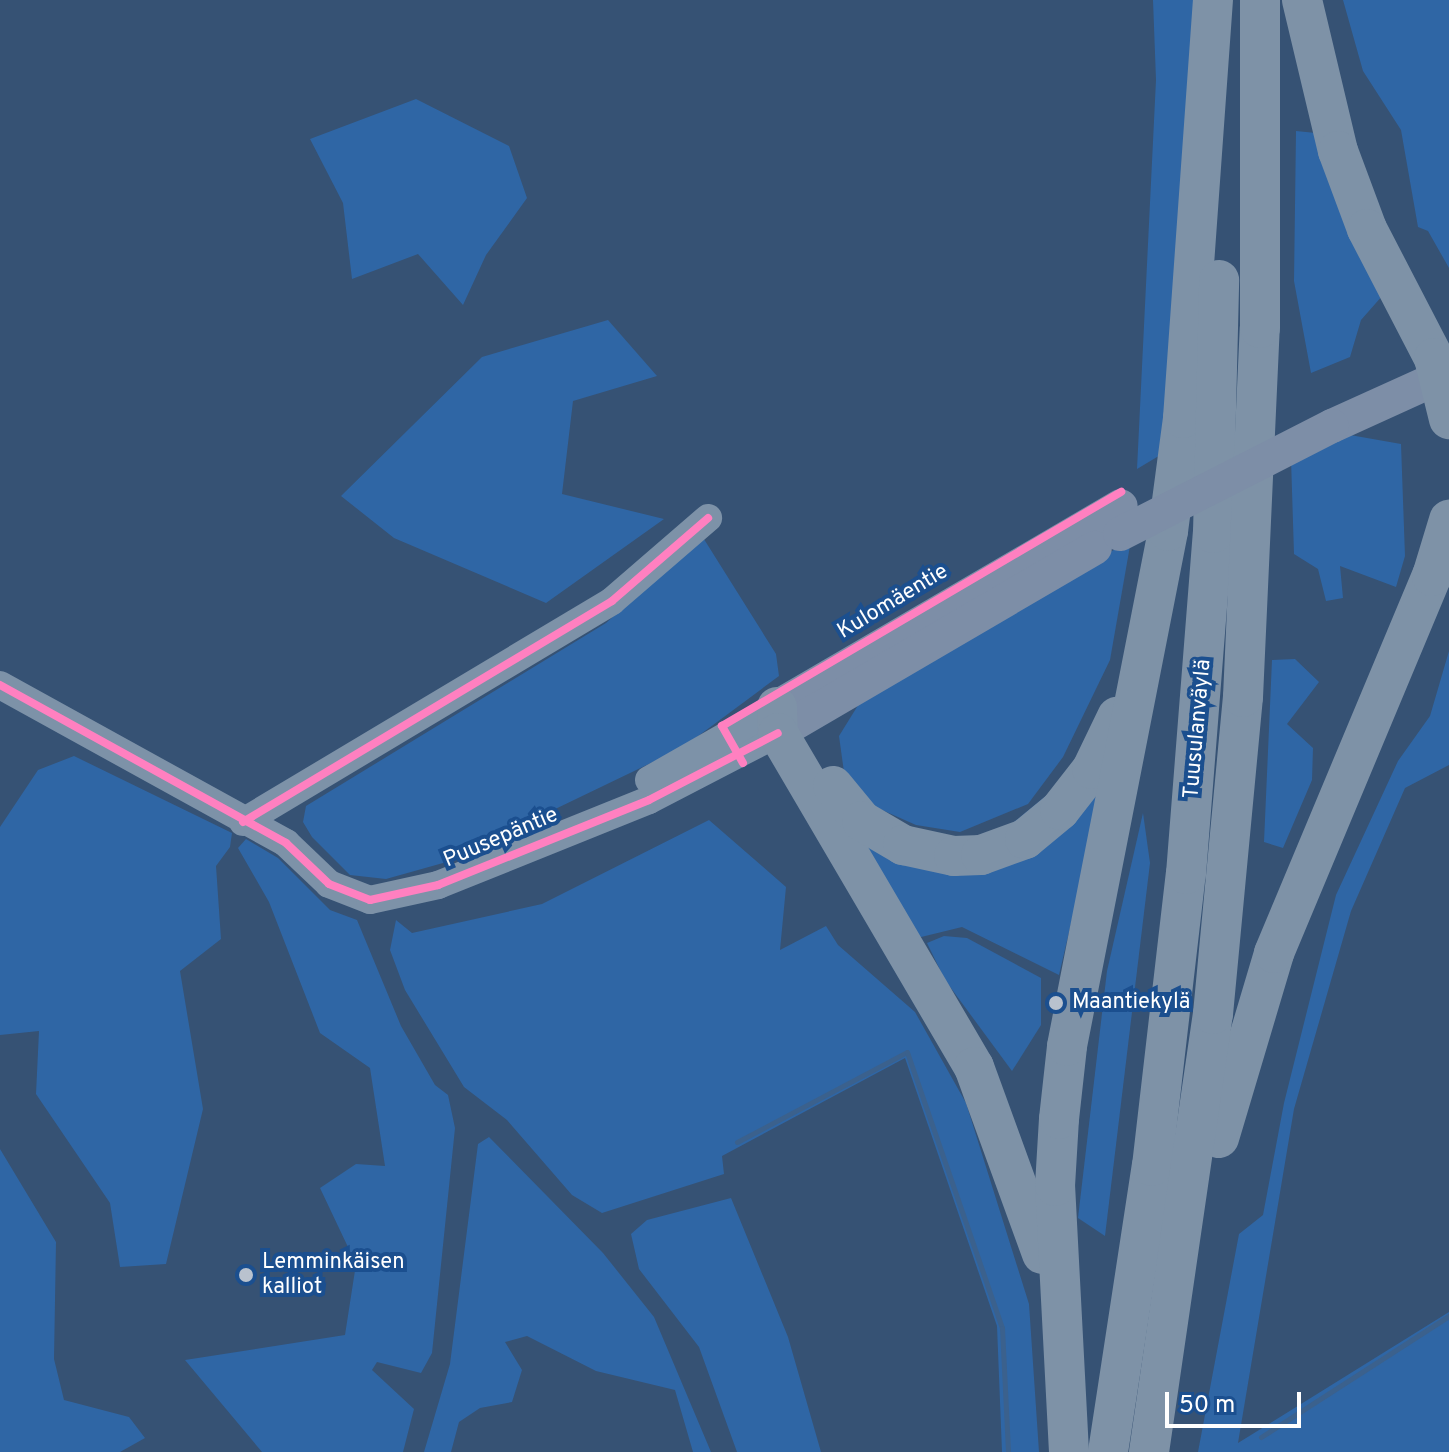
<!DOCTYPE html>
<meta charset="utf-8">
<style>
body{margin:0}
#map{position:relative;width:1449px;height:1452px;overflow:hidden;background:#365274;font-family:Overpass,sans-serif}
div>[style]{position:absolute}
.green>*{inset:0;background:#2f66a5}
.stream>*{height:5px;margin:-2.5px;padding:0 2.5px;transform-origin:2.5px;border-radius:2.5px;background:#3b618d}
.minor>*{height:28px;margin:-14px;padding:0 14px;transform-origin:14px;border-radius:14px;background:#7d92a8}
.major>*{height:34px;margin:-17px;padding:0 17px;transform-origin:17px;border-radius:17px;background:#7d8ea7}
.highway>*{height:40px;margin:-20px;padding:0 20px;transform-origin:20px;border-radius:20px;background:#7e92a7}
.major-bridge>*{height:34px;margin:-17px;padding:0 17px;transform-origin:17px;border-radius:17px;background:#7d8ea7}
.cycleway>*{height:8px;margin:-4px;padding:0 4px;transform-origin:4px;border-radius:4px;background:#ff80c0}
.dots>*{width:22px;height:22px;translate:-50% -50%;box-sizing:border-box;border:4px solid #1b4f8f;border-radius:50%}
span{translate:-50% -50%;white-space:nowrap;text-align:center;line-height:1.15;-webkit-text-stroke:8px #1b4f8f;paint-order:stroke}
.street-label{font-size:22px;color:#fff}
.poi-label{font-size:22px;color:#fff}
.left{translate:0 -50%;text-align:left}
.scale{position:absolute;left:1165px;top:1392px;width:136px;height:36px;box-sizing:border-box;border:4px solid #fff;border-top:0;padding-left:10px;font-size:24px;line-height:28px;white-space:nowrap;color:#fff;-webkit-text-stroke:6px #1b4f8f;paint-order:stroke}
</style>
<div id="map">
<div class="green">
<div style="clip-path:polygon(1153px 0,1194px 0,1167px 451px,1137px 469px,1156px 80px)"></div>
<div style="clip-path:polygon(1343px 0,1449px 0,1449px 268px,1428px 231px,1418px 227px,1401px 130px,1363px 71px)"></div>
<div style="clip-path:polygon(416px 99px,509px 146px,527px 198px,486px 255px,463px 305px,418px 254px,352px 279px,343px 203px,310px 139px)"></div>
<div style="clip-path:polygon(1296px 131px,1316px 133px,1383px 295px,1361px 320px,1350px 357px,1311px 373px,1294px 281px)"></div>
<div style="clip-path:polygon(608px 320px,657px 376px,573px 401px,562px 494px,664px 519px,546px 603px,394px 538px,341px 496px,482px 357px)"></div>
<div style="clip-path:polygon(1350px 435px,1401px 444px,1405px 556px,1396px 587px,1340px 566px,1343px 598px,1326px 601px,1318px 569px,1294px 554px,1291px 459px)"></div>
<div style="clip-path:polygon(702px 536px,776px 654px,779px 676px,682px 748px,443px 863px,386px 879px,350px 875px,312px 837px,303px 822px,306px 806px,606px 623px)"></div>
<div style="clip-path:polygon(1131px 540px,1110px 660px,1063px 757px,1028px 804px,960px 832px,916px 825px,873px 806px,844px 772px,839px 736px,865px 694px)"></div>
<div style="clip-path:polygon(1449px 651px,1449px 765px,1405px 788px,1351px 911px,1294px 1109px,1238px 1443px,1449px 1312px,1449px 1452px,1198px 1452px,1239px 1234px,1263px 1215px,1284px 1103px,1336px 895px,1398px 761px,1430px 716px)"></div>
<div style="clip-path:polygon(1295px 659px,1319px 682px,1287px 724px,1313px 748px,1312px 780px,1283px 848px,1264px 842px,1272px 660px)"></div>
<div style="clip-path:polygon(1114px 740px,1059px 975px,962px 927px,913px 939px,851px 822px,963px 864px)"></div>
<div style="clip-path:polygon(74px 756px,232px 833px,230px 847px,216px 866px,221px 939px,180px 971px,203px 1109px,166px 1264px,120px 1267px,110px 1203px,36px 1094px,39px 1031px,0 1035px,0 827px,38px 770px)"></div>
<div style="clip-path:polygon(1143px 813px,1150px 863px,1105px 1236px,1078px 1218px,1107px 971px)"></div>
<div style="clip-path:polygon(709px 820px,786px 887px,780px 950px,826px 926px,838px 945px,915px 1012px,966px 1103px,1029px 1304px,1039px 1452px,1002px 1452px,997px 1326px,905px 1058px,722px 1156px,724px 1174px,602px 1213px,572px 1195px,507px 1120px,464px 1087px,405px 990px,390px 950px,396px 920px,412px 933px,542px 904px)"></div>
<div style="clip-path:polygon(246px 839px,278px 858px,330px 910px,357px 920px,401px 1026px,435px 1085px,448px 1095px,455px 1128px,432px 1353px,421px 1373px,377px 1362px,372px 1370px,414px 1409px,403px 1452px,262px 1452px,185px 1360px,345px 1335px,356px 1264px,320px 1188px,356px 1164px,385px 1166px,370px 1068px,320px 1033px,269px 902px,238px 848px)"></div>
<div style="clip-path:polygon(944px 936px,967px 938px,1041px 978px,1041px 1025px,1012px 1071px,945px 980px,927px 943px)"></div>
<div style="clip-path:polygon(489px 1137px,603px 1253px,654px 1317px,711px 1452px,693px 1452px,675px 1390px,596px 1371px,527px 1336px,505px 1342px,522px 1370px,512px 1402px,480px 1408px,459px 1422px,451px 1452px,424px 1452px,450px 1364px,478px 1144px)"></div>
<div style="clip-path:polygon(0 1149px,56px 1242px,54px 1359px,64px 1400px,129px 1417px,145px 1438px,120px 1452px,0 1452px)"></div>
<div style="clip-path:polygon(731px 1198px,788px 1337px,821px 1452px,737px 1452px,699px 1347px,639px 1269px,631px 1234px,647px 1220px)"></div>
</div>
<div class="stream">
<div style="left:737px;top:1142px;width:192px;rotate:-27.9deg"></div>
<div style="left:907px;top:1052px;width:292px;rotate:71deg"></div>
<div style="left:1002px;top:1328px;width:124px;rotate:87.2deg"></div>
<div style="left:1261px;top:1437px;width:224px;rotate:-32.8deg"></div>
</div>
<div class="minor">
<div style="left:0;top:685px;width:327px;rotate:28.9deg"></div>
<div style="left:286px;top:843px;width:59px;rotate:43.6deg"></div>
<div style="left:329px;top:884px;width:44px;rotate:21.3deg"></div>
<div style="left:370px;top:900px;width:70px;rotate:-12.4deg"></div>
<div style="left:438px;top:885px;width:227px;rotate:-21.9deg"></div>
<div style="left:649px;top:800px;width:145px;rotate:-27.4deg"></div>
<div style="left:649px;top:780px;width:147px;rotate:-29.7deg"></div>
<div style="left:243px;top:822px;width:430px;rotate:-30.9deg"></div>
<div style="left:612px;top:601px;width:127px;rotate:-40.8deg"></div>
</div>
<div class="major">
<div style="left:1332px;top:426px;width:128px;rotate:-24.4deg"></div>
<div style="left:777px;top:707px;width:398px;rotate:-30.3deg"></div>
<div style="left:778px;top:733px;width:367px;rotate:-30.3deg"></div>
</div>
<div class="highway">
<div style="left:1302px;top:0;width:155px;rotate:76.6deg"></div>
<div style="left:1338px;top:151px;width:83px;rotate:69.6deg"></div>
<div style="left:1367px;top:229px;width:145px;rotate:62.6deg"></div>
<div style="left:1434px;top:358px;width:63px;rotate:76.2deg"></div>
<div style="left:777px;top:707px;width:26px;rotate:88deg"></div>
<div style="left:778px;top:733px;width:387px;rotate:59.6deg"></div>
<div style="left:974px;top:1067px;width:199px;rotate:70deg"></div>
<div style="left:833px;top:786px;width:45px;rotate:50.4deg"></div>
<div style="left:862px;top:821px;width:48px;rotate:30.3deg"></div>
<div style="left:903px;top:845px;width:52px;rotate:12.2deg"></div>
<div style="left:954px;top:856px;width:27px;rotate:-2deg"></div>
<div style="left:981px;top:855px;width:47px;rotate:-20deg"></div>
<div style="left:1025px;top:839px;width:45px;rotate:-39.6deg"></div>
<div style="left:1060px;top:810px;width:52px;rotate:-52deg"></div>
<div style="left:1092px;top:769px;width:58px;rotate:-64.3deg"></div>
<div style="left:1219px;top:1138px;width:193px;rotate:-73.4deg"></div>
<div style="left:1274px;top:953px;width:409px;rotate:-67.3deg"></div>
<div style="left:1432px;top:576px;width:59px;rotate:-73.1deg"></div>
<div style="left:1069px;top:1452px;width:266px;rotate:-93deg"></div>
<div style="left:1055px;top:1186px;width:67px;rotate:-86.6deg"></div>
<div style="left:1059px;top:1119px;width:73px;rotate:-83.7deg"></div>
<div style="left:1067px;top:1046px;width:525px;rotate:-78.9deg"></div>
<div style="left:1168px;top:531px;width:114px;rotate:-82.4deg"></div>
<div style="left:1183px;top:418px;width:419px;rotate:-85.9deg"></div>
<div style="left:1108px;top:1452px;width:289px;rotate:-81.3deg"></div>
<div style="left:1152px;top:1166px;width:294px;rotate:-83.4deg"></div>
<div style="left:1186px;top:874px;width:342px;rotate:-85.5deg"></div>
<div style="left:1213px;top:533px;width:253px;rotate:-88.6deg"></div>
<div style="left:1149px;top:1452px;width:443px;rotate:-81.7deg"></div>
<div style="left:1213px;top:1014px;width:318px;rotate:-84.6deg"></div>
<div style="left:1243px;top:697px;width:369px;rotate:-87.4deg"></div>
<div style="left:1260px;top:328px;width:328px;rotate:-90deg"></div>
</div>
<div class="major-bridge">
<div style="left:1120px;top:534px;width:238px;rotate:-27deg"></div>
</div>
<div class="cycleway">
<div style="left:0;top:685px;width:327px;rotate:28.9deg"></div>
<div style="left:286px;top:843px;width:59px;rotate:43.6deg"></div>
<div style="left:329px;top:884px;width:44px;rotate:21.3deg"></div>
<div style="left:370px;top:900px;width:70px;rotate:-12.4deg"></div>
<div style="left:438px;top:885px;width:227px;rotate:-21.9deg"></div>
<div style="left:649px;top:800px;width:145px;rotate:-27.4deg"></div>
<div style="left:743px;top:763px;width:43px;rotate:-119.6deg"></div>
<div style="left:722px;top:726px;width:463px;rotate:-30.4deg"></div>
<div style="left:243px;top:822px;width:430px;rotate:-30.9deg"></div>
<div style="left:612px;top:601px;width:127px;rotate:-40.8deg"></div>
</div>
<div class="dots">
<div style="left:1056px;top:1003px;background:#b9c2ce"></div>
<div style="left:246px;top:1275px;background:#b9c2ce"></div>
</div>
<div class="street-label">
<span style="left:893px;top:602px;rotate:-31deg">Kulomäentie</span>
<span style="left:1198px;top:729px;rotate:-85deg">Tuusulanväylä</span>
<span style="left:501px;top:838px;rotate:-23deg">Puusepäntie</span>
</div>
<div class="poi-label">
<span class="left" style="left:1072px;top:1003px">Maantiekylä</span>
<span class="left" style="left:262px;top:1275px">Lemminkäisen<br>kalliot</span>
</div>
<div class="scale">50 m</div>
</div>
